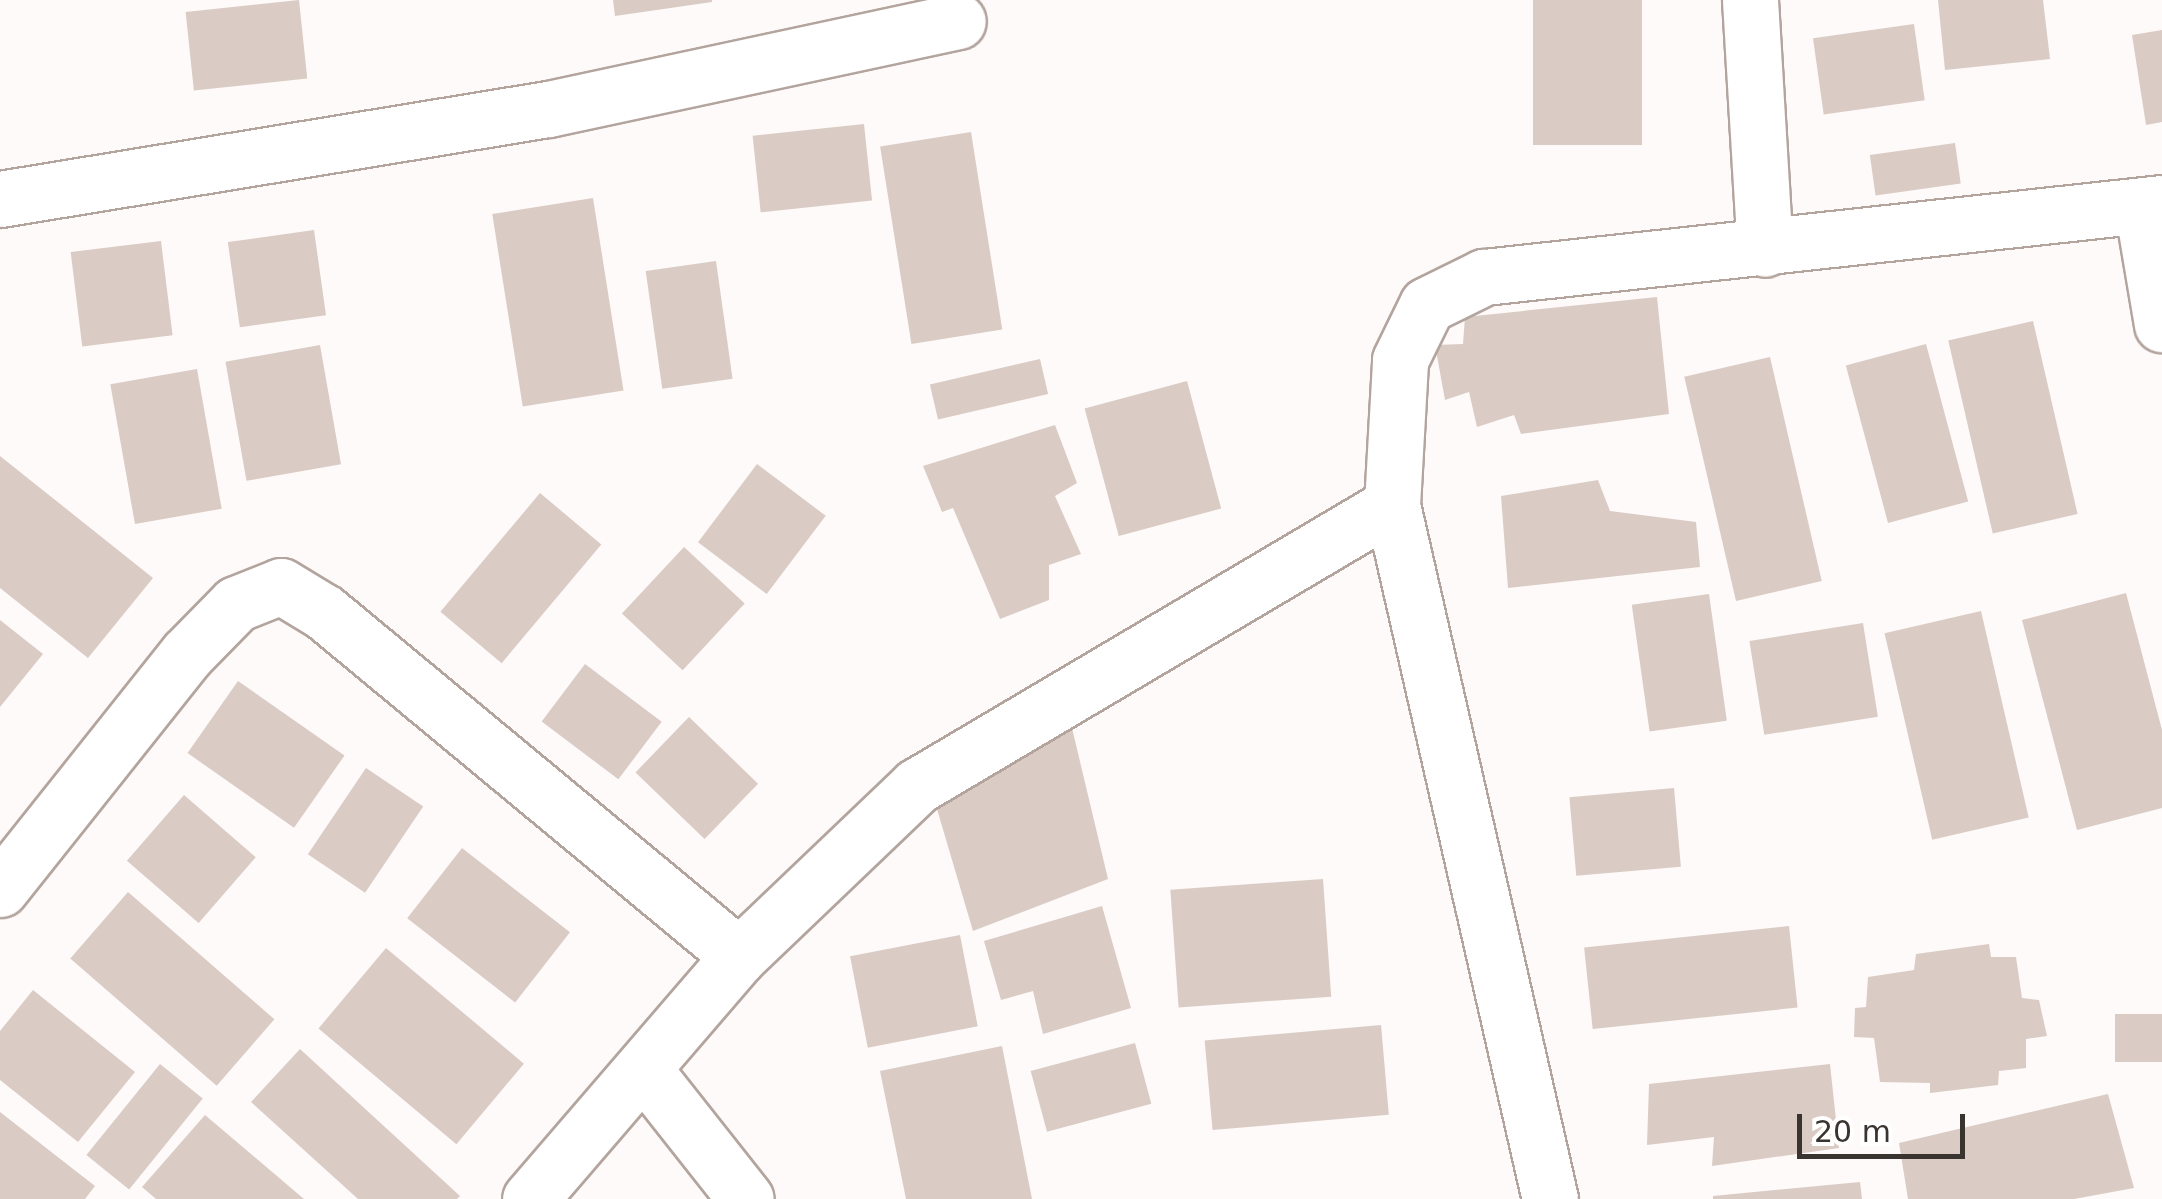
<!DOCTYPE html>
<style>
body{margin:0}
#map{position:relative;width:2162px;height:1199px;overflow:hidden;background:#fdfaf9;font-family:"DejaVu Sans",sans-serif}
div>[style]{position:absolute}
.building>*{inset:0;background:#dbcbc5;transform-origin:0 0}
.roads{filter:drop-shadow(2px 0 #b3a49e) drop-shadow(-2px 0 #b3a49e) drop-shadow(0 2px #b3a49e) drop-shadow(0 -2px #b3a49e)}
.street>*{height:55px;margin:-27.5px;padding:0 27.5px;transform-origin:27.5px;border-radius:27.5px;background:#fff}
span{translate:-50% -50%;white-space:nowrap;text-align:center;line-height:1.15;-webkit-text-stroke:9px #fff;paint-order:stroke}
.scale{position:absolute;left:1797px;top:1114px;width:168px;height:45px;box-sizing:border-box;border:5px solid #3a3431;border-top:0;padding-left:12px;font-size:30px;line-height:35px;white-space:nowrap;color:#3a3431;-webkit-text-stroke:8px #fff;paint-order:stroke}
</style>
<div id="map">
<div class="building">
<div style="left:299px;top:0;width:79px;height:114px;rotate:84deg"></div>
<div style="clip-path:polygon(613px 0,712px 0,712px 2px,615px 16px)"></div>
<div style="left:1533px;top:0;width:109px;height:145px"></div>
<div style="clip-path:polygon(1938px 0,2043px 0,2050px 59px,1945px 70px)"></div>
<div style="left:1914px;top:24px;width:77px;height:102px;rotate:82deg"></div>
<div style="clip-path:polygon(2162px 30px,2162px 122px,2146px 125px,2132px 35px)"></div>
<div style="left:864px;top:124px;width:77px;height:112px;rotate:84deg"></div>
<div style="left:971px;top:132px;width:200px;height:92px;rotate:81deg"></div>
<div style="left:1955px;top:143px;width:41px;height:86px;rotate:82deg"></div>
<div style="left:593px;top:198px;width:195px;height:102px;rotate:81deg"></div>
<div style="left:314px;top:230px;width:86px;height:87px;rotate:82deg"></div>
<div style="left:161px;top:241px;width:95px;height:91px;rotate:83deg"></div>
<div style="left:716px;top:261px;width:119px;height:71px;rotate:82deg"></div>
<div style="clip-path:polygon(1657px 297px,1669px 414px,1521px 434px,1514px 415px,1477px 427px,1469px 392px,1445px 400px,1435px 345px,1463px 344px,1465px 317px)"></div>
<div style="left:2033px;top:321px;width:198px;height:87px;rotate:77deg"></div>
<div style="left:1926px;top:344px;width:163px;height:83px;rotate:75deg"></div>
<div style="left:320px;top:345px;width:121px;height:96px;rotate:80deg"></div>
<div style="left:1770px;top:357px;width:230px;height:88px;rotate:77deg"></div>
<div style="left:1040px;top:359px;width:36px;height:113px;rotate:77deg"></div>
<div style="left:197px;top:369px;width:142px;height:88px;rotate:80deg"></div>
<div style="left:1187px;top:381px;width:132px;height:106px;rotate:75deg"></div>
<div style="clip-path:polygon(1055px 425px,1077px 483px,1055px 496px,1081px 554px,1049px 565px,1049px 600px,1000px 619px,953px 508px,942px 512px,923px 466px)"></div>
<div style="clip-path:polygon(0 456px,153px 578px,88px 658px,0 588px)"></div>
<div style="left:757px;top:464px;width:86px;height:98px;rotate:37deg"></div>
<div style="clip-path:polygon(1598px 480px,1610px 511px,1696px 522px,1700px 567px,1508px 588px,1501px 496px)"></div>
<div style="left:540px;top:493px;width:80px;height:155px;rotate:40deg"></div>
<div style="left:684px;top:547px;width:83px;height:91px;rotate:43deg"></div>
<div style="clip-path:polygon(2126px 593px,2162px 730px,2162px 808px,2077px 830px,2022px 620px)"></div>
<div style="left:1709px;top:594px;width:128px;height:78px;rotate:82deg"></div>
<div style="left:1981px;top:611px;width:212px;height:99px;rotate:77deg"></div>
<div style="clip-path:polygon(0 620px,43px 654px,0 707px)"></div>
<div style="left:1863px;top:623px;width:95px;height:115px;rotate:81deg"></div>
<div style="left:585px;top:664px;width:96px;height:72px;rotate:37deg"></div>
<div style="left:238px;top:681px;width:130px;height:88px;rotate:35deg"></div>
<div style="left:689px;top:717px;width:96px;height:77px;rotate:44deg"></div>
<div style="clip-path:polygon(1072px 728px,1108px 879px,973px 931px,934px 799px)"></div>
<div style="left:366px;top:768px;width:69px;height:104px;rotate:34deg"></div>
<div style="left:1674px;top:788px;width:79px;height:105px;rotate:85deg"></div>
<div style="left:184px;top:795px;width:95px;height:87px;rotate:41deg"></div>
<div style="left:462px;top:848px;width:137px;height:89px;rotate:38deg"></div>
<div style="left:1323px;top:879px;width:118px;height:153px;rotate:86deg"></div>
<div style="left:128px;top:892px;width:194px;height:88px;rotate:41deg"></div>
<div style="clip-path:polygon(1102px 906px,1131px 1008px,1043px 1034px,1033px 991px,1001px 1000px,984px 941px)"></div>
<div style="left:1789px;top:926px;width:82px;height:206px;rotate:84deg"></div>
<div style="left:960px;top:935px;width:93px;height:112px;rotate:79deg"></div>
<div style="clip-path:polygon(1989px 944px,1991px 957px,2016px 957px,2022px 998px,2039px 1000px,2047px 1036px,2026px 1039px,2026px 1068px,1999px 1071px,1998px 1085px,1930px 1093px,1930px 1083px,1880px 1082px,1874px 1038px,1854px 1037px,1855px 1008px,1866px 1007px,1868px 977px,1914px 970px,1916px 954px)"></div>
<div style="left:386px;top:948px;width:180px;height:105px;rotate:40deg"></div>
<div style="clip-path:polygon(33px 990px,135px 1072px,78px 1142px,0 1080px,0 1031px)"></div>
<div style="left:2162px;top:1014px;width:48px;height:47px;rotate:90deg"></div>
<div style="left:1381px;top:1025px;width:90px;height:177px;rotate:85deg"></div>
<div style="left:1135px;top:1043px;width:63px;height:108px;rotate:75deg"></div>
<div style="clip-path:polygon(1002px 1046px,1032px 1199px,906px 1199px,880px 1071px)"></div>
<div style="clip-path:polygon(300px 1049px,460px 1196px,457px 1199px,358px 1199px,251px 1102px)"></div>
<div style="left:160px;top:1064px;width:55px;height:117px;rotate:39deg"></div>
<div style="clip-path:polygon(1830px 1064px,1839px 1148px,1712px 1166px,1714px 1137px,1647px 1145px,1649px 1084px)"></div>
<div style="clip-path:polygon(2108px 1094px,2134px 1188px,2074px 1199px,1908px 1199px,1899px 1143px)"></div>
<div style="clip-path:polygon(0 1112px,95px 1186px,85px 1199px,0 1199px)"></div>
<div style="clip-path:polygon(205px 1115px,304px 1199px,156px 1199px,142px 1187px)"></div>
<div style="clip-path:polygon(1860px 1182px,1862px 1199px,1713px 1199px,1713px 1196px)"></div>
</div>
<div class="roads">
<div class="street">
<div style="left:1750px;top:0;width:249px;rotate:86.6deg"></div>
<div style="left:0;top:199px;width:555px;rotate:-9.33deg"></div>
<div style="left:548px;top:109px;width:419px;rotate:-12.1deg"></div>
<div style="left:2142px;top:206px;width:120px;rotate:80.4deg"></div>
<div style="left:0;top:889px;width:300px;rotate:-51.5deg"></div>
<div style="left:187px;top:654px;width:70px;rotate:-45.6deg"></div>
<div style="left:236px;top:604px;width:48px;rotate:-21.8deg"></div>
<div style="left:281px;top:586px;width:50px;rotate:31.2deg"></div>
<div style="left:324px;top:612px;width:539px;rotate:39.66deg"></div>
<div style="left:644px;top:1070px;width:164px;rotate:51.7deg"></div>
<div style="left:530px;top:1199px;width:321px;rotate:-49.3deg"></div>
<div style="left:739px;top:956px;width:246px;rotate:-43.7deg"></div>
<div style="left:917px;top:786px;width:552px;rotate:-30.61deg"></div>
<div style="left:1550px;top:1199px;width:712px;rotate:-102.83deg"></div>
<div style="left:1392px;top:505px;width:145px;rotate:-86.8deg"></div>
<div style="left:1400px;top:360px;width:61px;rotate:-63.9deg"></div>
<div style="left:1427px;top:305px;width:64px;rotate:-26.2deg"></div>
<div style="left:1484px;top:277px;width:682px;rotate:-6.23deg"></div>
</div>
</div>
<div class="scale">20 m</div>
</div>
